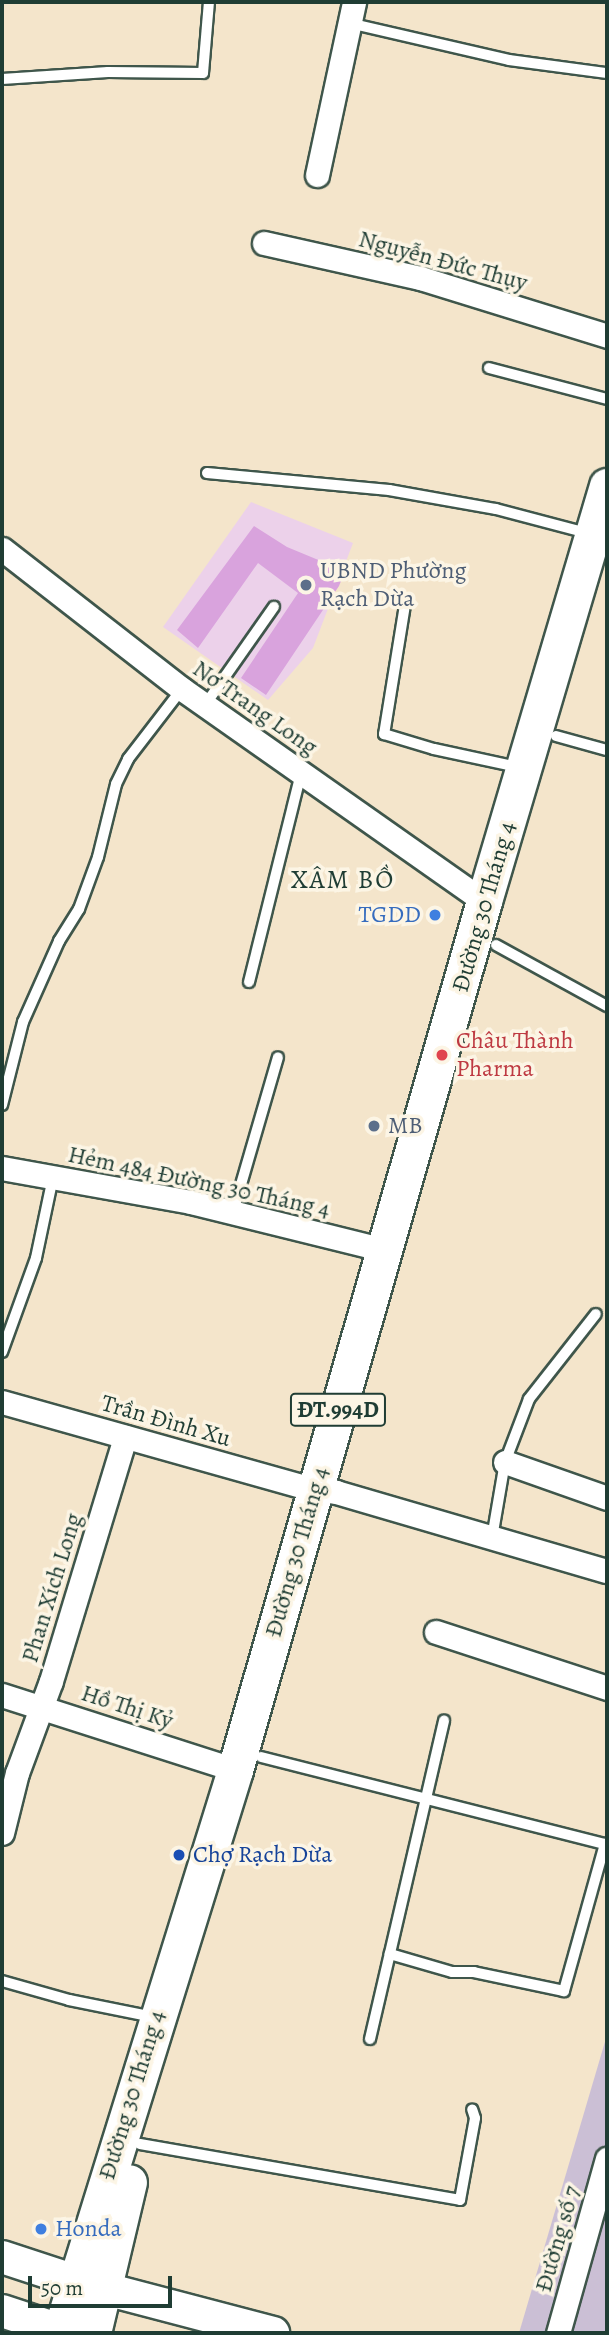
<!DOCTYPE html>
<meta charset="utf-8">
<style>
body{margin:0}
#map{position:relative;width:609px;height:2335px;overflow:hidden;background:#f4e5cb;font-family:Alegreya,serif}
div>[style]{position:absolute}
.built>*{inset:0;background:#ecd1ea}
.industrial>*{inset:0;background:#cbbfd5}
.building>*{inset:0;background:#d9a3dd}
.roads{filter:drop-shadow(2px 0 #3f564b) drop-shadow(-2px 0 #3f564b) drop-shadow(0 2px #3f564b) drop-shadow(0 -2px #3f564b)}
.service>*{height:10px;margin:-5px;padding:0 5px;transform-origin:5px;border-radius:5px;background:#fff}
.minor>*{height:23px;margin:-11.5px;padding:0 11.5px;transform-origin:11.5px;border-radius:11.5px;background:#fff}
.secondary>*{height:32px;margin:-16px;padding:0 16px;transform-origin:16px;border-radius:16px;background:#fff}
.primary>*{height:35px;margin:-17.5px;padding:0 17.5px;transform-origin:17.5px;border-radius:17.5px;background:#fff}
.dots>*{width:19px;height:19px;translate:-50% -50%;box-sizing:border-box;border:4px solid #fcf5e5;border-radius:50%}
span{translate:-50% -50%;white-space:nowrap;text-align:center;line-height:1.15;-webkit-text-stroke:7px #fcf5e5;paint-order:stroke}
.shield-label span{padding:2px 5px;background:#fcf5e5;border:2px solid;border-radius:5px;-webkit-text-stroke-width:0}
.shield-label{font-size:23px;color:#1f3d34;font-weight:700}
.street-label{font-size:24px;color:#1f3d34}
.service-label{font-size:24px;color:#4e5e75}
.left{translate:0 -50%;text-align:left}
.shop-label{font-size:24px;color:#366cbe}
.right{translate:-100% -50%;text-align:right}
.health-label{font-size:24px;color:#be3a42}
.transit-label{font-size:24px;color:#164399}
.neighbourhood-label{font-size:26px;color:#1f3d34;letter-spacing:2px}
.frame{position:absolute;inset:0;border:4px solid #1f3d34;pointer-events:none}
.scale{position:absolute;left:28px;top:2276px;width:144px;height:32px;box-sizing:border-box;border:4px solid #1f3d34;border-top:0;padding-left:9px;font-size:21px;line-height:24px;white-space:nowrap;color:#1f3d34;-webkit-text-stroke:5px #fcf5e5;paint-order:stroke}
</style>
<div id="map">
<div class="built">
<div style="clip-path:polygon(251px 502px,353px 543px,313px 648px,268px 700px,163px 627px)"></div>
</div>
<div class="industrial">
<div style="clip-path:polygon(607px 2035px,607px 2333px,519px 2333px)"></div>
</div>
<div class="building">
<div style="clip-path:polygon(254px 526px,287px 547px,345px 571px,339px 586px,266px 695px,241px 678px,298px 593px,258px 563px,198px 648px,177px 630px)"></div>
</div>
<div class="roads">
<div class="service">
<div style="left:349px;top:23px;width:164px;rotate:13deg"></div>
<div style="left:509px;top:60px;width:99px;rotate:7.6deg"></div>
<div style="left:2px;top:79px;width:106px;rotate:-3.8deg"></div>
<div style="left:108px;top:72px;width:95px;rotate:0.6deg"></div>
<div style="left:203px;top:73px;width:71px;rotate:-85.2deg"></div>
<div style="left:489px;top:368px;width:122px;rotate:14.7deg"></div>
<div style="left:207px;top:473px;width:183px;rotate:5.3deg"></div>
<div style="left:389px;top:490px;width:109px;rotate:10.1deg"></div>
<div style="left:496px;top:509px;width:94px;rotate:14.8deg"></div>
<div style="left:405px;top:605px;width:131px;rotate:99.2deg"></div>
<div style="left:384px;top:734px;width:52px;rotate:16.7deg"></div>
<div style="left:434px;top:749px;width:86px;rotate:12.1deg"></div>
<div style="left:205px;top:705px;width:120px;rotate:-54.9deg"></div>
<div style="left:556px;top:736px;width:53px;rotate:15.4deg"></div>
<div style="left:496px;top:945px;width:127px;rotate:28.8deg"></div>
<div style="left:249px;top:982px;width:215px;rotate:-76deg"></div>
<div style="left:2px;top:1105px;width:86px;rotate:-75.8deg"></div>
<div style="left:23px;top:1022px;width:89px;rotate:-66deg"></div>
<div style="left:59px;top:941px;width:38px;rotate:-58deg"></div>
<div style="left:79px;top:909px;width:55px;rotate:-69.9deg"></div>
<div style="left:98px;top:857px;width:75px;rotate:-76.1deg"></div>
<div style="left:116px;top:784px;width:28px;rotate:-64deg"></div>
<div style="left:128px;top:759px;width:88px;rotate:-52.4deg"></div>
<div style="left:233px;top:1212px;width:161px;rotate:-73.8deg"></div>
<div style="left:2px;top:1352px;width:100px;rotate:-70.1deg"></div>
<div style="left:36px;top:1258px;width:83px;rotate:-78.1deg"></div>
<div style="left:492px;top:1538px;width:77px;rotate:-80.3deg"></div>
<div style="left:505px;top:1462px;width:67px;rotate:-69.1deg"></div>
<div style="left:529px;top:1399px;width:108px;rotate:-51.8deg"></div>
<div style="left:261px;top:1757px;width:355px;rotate:14.2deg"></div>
<div style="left:605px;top:1844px;width:153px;rotate:105.6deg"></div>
<div style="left:564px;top:1991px;width:92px;rotate:-168.1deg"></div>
<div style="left:474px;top:1972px;width:22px;rotate:180deg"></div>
<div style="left:452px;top:1972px;width:65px;rotate:-163.8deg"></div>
<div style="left:2px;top:1981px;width:70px;rotate:15.8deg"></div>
<div style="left:69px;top:2000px;width:86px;rotate:11.4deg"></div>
<div style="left:370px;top:2039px;width:327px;rotate:-76.9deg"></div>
<div style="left:140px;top:2144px;width:325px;rotate:9.9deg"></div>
<div style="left:460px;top:2200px;width:83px;rotate:-79.6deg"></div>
<div style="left:475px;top:2118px;width:9px;rotate:-108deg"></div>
</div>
<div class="minor">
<div style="left:317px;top:175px;width:177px;rotate:-77.9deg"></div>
<div style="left:264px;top:243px;width:160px;rotate:12.6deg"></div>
<div style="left:420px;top:278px;width:196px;rotate:17.2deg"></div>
<div style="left:2px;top:549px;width:228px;rotate:37.9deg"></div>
<div style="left:182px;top:689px;width:369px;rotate:35.1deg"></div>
<div style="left:2px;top:1168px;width:192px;rotate:10.2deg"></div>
<div style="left:191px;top:1202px;width:200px;rotate:13.9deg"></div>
<div style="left:2px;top:1402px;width:325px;rotate:15.7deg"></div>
<div style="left:315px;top:1490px;width:21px;rotate:5deg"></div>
<div style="left:336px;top:1492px;width:282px;rotate:16.3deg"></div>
<div style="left:505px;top:1462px;width:108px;rotate:19.4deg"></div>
<div style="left:436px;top:1632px;width:180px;rotate:18.1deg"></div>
<div style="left:2px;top:1695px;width:245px;rotate:17.8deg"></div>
<div style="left:2px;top:1833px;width:62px;rotate:-76deg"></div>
<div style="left:17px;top:1773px;width:98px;rotate:-69.7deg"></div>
<div style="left:51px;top:1681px;width:255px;rotate:-73.1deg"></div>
<div style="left:558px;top:2333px;width:181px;rotate:-74.3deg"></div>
</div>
<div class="secondary">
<div style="left:2px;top:2257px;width:77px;rotate:18.2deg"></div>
<div style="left:75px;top:2281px;width:205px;rotate:14.7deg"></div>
<div style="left:2px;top:2311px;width:71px;rotate:18.2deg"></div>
</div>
<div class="primary">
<div style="left:60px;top:2333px;width:590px;rotate:-72.73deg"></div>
<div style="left:235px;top:1770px;width:904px;rotate:-74.01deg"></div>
<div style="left:484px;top:901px;width:433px;rotate:-73.5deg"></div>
<div style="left:93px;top:2333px;width:155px;rotate:-76.6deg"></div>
</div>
</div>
<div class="dots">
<div style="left:306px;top:585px;background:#5c6f8a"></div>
<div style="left:435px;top:915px;background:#3f7fe0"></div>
<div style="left:442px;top:1055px;background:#e0444e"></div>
<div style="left:374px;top:1126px;background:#5c6f8a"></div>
<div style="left:179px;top:1855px;background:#1a4fb4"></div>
<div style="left:41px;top:2229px;background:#3f7fe0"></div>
</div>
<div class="shield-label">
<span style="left:338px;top:1410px">ĐT.994D</span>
</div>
<div class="street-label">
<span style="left:443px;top:261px;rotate:15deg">Nguyễn Đức Thụy</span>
<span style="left:255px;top:708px;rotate:35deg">Nơ Trang Long</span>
<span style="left:484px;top:907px;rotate:-74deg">Đường 30 Tháng 4</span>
<span style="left:199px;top:1182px;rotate:12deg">Hẻm 484 Đường 30 Tháng 4</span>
<span style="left:166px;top:1421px;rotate:16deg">Trần Đình Xu</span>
<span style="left:297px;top:1552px;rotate:-74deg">Đường 30 Tháng 4</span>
<span style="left:52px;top:1588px;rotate:-73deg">Phan Xích Long</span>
<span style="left:127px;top:1707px;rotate:18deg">Hồ Thị Kỷ</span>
<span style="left:132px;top:2095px;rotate:-73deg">Đường 30 Tháng 4</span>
<span style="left:558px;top:2239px;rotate:-74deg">Đường số 7</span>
</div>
<div class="service-label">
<span class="left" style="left:320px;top:585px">UBND Phường<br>Rạch Dừa</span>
<span class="left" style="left:388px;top:1126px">MB</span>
</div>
<div class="shop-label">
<span class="right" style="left:421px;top:915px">TGDD</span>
<span class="left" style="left:55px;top:2229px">Honda</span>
</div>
<div class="health-label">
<span class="left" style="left:456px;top:1055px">Châu Thành<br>Pharma</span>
</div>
<div class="transit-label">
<span class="left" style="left:193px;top:1855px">Chợ Rạch Dừa</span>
</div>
<div class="neighbourhood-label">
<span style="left:343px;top:880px">XÂM BỒ</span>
</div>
<div class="frame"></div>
<div class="scale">50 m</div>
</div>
